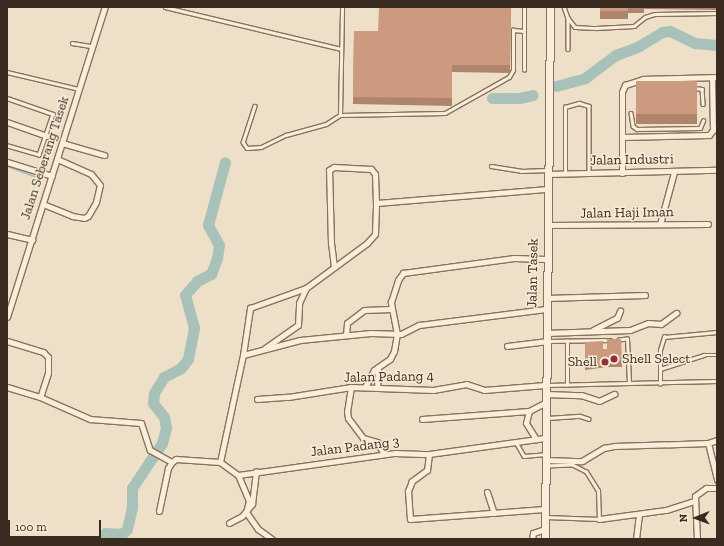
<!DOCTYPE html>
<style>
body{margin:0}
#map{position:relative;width:724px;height:546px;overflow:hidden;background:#eee0c8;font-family:"Zilla Slab",serif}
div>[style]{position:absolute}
.stream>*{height:2px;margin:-1px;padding:0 1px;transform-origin:1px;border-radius:1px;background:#a9c2b9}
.river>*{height:11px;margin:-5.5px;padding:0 5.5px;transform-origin:5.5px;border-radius:5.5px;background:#a9c2b9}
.roads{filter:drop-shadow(1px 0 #89725d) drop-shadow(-1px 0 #89725d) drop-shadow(0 1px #89725d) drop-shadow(0 -1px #89725d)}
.service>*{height:2.5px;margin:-1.25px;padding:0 1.25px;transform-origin:1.25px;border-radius:1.25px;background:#f8eedb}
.minor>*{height:5px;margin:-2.5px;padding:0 2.5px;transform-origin:2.5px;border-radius:2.5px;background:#f8eedb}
.secondary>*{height:7px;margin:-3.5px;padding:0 3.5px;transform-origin:3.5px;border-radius:3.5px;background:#f8eedb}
.wall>*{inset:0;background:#af846d;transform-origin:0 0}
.building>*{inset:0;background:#cb9a7f;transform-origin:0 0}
.dots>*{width:11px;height:11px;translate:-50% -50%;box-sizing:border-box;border:2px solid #f5ebd7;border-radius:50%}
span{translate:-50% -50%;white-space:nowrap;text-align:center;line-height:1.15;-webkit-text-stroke:3px #f5ebd7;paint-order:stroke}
.street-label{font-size:14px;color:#3a2b20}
.poi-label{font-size:14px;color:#3a2b20}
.left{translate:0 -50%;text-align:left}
.right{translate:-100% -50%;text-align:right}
.frame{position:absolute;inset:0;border:8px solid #3a2b20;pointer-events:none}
.north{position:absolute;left:676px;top:498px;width:40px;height:40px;-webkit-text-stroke:3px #f5ebd7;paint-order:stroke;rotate:269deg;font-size:11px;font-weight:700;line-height:16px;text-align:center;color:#3a2b20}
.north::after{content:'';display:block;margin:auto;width:14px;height:18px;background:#3a2b20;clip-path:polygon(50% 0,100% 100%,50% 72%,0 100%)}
.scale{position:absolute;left:8px;top:520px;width:93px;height:18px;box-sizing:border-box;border:2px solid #3a2b20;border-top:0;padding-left:5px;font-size:12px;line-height:14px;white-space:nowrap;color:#3a2b20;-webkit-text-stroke:3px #f5ebd7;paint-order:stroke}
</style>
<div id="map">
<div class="stream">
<div style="left:7px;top:166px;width:36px;rotate:21deg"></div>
</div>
<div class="river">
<div style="left:556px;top:86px;width:30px;rotate:-15deg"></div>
<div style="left:585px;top:78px;width:39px;rotate:-37deg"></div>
<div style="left:616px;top:55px;width:25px;rotate:-21deg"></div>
<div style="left:639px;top:46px;width:27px;rotate:-31deg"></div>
<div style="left:662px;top:32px;width:8px;rotate:-7deg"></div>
<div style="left:670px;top:31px;width:28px;rotate:26deg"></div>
<div style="left:695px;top:43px;width:22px;rotate:5deg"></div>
<div style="left:492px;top:98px;width:27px"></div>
<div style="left:519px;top:98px;width:14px;rotate:-12deg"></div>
<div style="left:103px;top:539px;width:6px;rotate:-72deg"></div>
<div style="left:105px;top:533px;width:17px;rotate:3deg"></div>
<div style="left:122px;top:534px;width:7px;rotate:-45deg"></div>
<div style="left:127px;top:529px;width:22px;rotate:-77deg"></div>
<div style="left:132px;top:508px;width:20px;rotate:-90deg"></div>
<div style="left:132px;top:488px;width:54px;rotate:-56.3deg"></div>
<div style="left:162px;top:443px;width:16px;rotate:-75deg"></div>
<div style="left:166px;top:428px;width:11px;rotate:-100deg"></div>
<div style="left:164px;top:417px;width:18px;rotate:-128deg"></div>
<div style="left:153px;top:403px;width:10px;rotate:-84deg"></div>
<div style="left:154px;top:393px;width:19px;rotate:-58deg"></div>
<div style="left:164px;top:377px;width:19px;rotate:-28deg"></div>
<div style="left:181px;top:368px;width:11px;rotate:-52deg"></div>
<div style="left:188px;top:359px;width:32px;rotate:-79deg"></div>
<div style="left:194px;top:328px;width:34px;rotate:-105deg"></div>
<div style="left:185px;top:295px;width:18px;rotate:-49deg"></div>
<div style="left:197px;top:281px;width:16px;rotate:-27deg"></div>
<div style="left:211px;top:274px;width:17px;rotate:-69deg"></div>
<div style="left:217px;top:258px;width:13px;rotate:-81deg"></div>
<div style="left:219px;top:245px;width:23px;rotate:-119deg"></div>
<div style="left:208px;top:225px;width:65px;rotate:-74.9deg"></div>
</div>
<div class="roads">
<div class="service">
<div style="left:165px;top:7px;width:181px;rotate:13.4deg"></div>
<div style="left:564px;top:7px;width:12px;rotate:70deg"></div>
<div style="left:568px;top:18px;width:31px;rotate:90deg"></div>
<div style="left:568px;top:18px;width:11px;rotate:52deg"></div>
<div style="left:575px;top:27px;width:21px;rotate:3deg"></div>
<div style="left:596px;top:28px;width:38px;rotate:-3deg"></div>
<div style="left:634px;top:26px;width:14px;rotate:-39deg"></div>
<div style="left:645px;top:17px;width:10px;rotate:-17deg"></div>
<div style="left:655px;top:14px;width:62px;rotate:-0.9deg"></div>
<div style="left:72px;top:43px;width:20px;rotate:9deg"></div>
<div style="left:524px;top:70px;width:63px;rotate:-90deg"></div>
<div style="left:7px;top:72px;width:74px;rotate:13.3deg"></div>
<div style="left:694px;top:88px;width:8px;rotate:7deg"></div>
<div style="left:702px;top:89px;width:15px;rotate:86deg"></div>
<div style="left:7px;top:98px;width:49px;rotate:19.2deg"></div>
<div style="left:53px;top:114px;width:43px;rotate:108.9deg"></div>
<div style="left:39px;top:155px;width:33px;rotate:-164deg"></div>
<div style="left:255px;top:106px;width:38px;rotate:108deg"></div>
<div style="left:243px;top:142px;width:7px;rotate:56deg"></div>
<div style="left:247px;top:148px;width:14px;rotate:-4deg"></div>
<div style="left:261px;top:147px;width:28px;rotate:-26deg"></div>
<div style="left:286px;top:135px;width:41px;rotate:-15.4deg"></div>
<div style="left:326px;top:124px;width:17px;rotate:-33deg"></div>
<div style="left:340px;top:115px;width:105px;rotate:-1.1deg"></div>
<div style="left:445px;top:113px;width:73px;rotate:-29.4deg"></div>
<div style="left:509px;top:77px;width:8px;rotate:-60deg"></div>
<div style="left:513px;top:70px;width:40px;rotate:-90deg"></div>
<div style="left:513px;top:30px;width:11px;rotate:5deg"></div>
<div style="left:631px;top:113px;width:13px;rotate:81deg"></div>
<div style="left:633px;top:126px;width:5px;rotate:37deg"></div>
<div style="left:637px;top:129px;width:63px;rotate:-0.9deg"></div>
<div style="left:700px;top:128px;width:8px;rotate:-67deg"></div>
<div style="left:340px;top:115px;width:108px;rotate:-88.9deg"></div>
<div style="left:491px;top:166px;width:30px;rotate:9deg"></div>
<div style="left:521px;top:171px;width:27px;rotate:-2deg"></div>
<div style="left:565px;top:173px;width:66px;rotate:-90deg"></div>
<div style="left:565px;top:107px;width:15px;rotate:-16deg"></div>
<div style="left:579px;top:103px;width:10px;rotate:17deg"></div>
<div style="left:589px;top:106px;width:66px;rotate:90deg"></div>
<div style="left:547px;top:341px;width:63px;rotate:-0.9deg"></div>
<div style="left:660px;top:369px;width:46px;rotate:-17.7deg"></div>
<div style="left:704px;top:355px;width:13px"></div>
<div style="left:629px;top:383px;width:88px;rotate:-1.3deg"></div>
<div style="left:660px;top:384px;width:34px;rotate:-90deg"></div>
<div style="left:660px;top:350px;width:14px;rotate:-73deg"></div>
<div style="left:664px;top:337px;width:53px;rotate:-5.4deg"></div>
<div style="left:548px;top:385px;width:81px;rotate:-1.4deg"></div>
<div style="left:629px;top:383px;width:44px;rotate:-92.6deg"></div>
<div style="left:627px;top:339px;width:8px;rotate:173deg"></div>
<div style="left:567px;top:385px;width:44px;rotate:-90deg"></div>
<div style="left:548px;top:418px;width:32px;rotate:-4deg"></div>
<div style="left:580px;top:416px;width:9px;rotate:18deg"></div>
<div style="left:516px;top:442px;width:16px;rotate:60deg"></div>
<div style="left:524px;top:456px;width:21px;rotate:-5deg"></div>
<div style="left:546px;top:517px;width:53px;rotate:2.2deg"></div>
<div style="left:599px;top:519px;width:28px;rotate:-92deg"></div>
<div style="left:598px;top:491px;width:22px;rotate:-122deg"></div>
<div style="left:586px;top:472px;width:16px;rotate:-153deg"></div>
<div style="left:572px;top:465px;width:26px;rotate:178deg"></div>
</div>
<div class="minor">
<div style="left:7px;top:122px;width:42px;rotate:19.3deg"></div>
<div style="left:622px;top:137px;width:87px;rotate:-1.3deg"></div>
<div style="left:709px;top:135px;width:6px;rotate:-51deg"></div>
<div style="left:713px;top:130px;width:53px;rotate:-91.1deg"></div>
<div style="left:62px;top:143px;width:44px;rotate:15.9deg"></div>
<div style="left:7px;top:162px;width:47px;rotate:17.3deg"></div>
<div style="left:622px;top:173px;width:81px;rotate:-90deg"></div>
<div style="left:622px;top:92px;width:8px;rotate:-67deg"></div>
<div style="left:625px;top:85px;width:19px;rotate:-18deg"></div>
<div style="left:643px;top:79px;width:74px;rotate:-1.5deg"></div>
<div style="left:548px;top:174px;width:169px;rotate:-1.4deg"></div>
<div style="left:43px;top:204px;width:31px;rotate:22deg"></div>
<div style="left:72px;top:216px;width:12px;rotate:9deg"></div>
<div style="left:84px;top:218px;width:4px;rotate:-27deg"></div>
<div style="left:88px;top:216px;width:16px;rotate:-60deg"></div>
<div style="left:96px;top:202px;width:17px;rotate:-77deg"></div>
<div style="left:100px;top:185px;width:6px;rotate:-129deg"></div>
<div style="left:96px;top:180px;width:8px;rotate:-130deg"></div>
<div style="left:91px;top:174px;width:37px;rotate:-156deg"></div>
<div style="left:660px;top:224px;width:54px;rotate:-74.9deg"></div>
<div style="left:547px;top:225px;width:161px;rotate:-0.4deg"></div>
<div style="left:7px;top:234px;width:26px;rotate:13deg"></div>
<div style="left:334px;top:267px;width:23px;rotate:-97deg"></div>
<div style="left:331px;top:244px;width:74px;rotate:-91.5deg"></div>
<div style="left:329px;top:170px;width:6px;rotate:-31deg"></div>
<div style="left:334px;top:167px;width:37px;rotate:3deg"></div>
<div style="left:371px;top:169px;width:6px;rotate:51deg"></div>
<div style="left:375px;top:174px;width:29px;rotate:88deg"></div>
<div style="left:546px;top:298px;width:99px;rotate:-1.7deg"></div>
<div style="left:7px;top:317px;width:325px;rotate:-72.5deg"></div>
<div style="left:593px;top:330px;width:27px;rotate:-27deg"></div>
<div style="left:617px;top:318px;width:8px;rotate:-67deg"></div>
<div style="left:546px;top:333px;width:84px;rotate:-2deg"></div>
<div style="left:630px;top:330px;width:19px;rotate:-21deg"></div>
<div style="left:648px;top:323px;width:13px;rotate:4deg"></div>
<div style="left:661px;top:324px;width:19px;rotate:-36deg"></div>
<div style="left:346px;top:335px;width:12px;rotate:-85deg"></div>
<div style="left:347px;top:323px;width:21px;rotate:-37deg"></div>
<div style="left:364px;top:310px;width:27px;rotate:-2deg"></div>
<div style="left:7px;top:341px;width:38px;rotate:17deg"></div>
<div style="left:43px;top:352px;width:7px;rotate:45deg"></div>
<div style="left:48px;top:357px;width:16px;rotate:90deg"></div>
<div style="left:48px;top:373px;width:25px;rotate:108deg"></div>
<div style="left:507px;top:346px;width:39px;rotate:-7deg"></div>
<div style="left:265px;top:348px;width:40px;rotate:-34.9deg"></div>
<div style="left:298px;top:325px;width:22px;rotate:-87deg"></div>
<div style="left:299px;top:303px;width:17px;rotate:-65deg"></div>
<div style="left:243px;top:355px;width:59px;rotate:-14.7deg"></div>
<div style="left:300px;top:340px;width:71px;rotate:-5.6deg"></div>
<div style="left:371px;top:333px;width:30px;rotate:2deg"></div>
<div style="left:401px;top:334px;width:20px;rotate:-27deg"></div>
<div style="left:419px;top:325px;width:128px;rotate:-7.2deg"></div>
<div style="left:7px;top:387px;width:34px;rotate:17deg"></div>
<div style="left:40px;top:397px;width:55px;rotate:23.7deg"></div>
<div style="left:90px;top:419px;width:51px;rotate:4.5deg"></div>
<div style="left:141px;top:423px;width:28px;rotate:72deg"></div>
<div style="left:150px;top:450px;width:25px;rotate:29deg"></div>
<div style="left:351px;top:387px;width:24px;rotate:99deg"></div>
<div style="left:347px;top:411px;width:7px;rotate:82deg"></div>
<div style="left:348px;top:418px;width:25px;rotate:53deg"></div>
<div style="left:363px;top:438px;width:15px;rotate:16deg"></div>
<div style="left:377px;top:442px;width:14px;rotate:60deg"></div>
<div style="left:365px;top:387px;width:19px;rotate:-62deg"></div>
<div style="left:374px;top:370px;width:19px;rotate:-35deg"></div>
<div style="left:390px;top:359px;width:9px;rotate:-63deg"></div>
<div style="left:394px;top:351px;width:17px;rotate:-80deg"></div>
<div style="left:397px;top:334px;width:33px;rotate:-101deg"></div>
<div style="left:391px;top:302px;width:23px;rotate:-72deg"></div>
<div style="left:398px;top:280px;width:9px;rotate:-54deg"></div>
<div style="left:403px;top:273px;width:112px;rotate:-7.7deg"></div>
<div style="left:514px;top:258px;width:32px;rotate:2deg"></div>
<div style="left:377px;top:388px;width:21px;rotate:-87deg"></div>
<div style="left:545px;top:394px;width:36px;rotate:2deg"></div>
<div style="left:581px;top:395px;width:19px;rotate:18deg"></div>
<div style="left:599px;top:401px;width:17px;rotate:-25deg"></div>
<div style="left:257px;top:399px;width:31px;rotate:-4deg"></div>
<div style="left:288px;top:397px;width:64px;rotate:-9deg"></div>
<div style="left:351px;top:387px;width:82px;rotate:2.1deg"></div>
<div style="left:433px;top:390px;width:34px;rotate:-10deg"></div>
<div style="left:466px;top:384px;width:19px;rotate:18deg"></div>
<div style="left:484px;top:390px;width:61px;rotate:-4.7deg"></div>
<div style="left:529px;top:411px;width:12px;rotate:104deg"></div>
<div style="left:526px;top:423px;width:19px;rotate:58deg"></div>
<div style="left:422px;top:419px;width:107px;rotate:-4.3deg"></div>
<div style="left:529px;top:411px;width:18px;rotate:-27deg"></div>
<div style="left:717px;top:440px;width:9px;rotate:162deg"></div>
<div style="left:708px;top:443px;width:38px;rotate:76deg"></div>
<div style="left:429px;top:454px;width:16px;rotate:97deg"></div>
<div style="left:427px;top:470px;width:19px;rotate:144deg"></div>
<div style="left:412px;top:481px;width:11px;rotate:112deg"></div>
<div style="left:408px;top:491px;width:28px;rotate:86deg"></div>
<div style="left:410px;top:519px;width:135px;rotate:-4.2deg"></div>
<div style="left:545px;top:460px;width:37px;rotate:2deg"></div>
<div style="left:582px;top:461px;width:26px;rotate:-31deg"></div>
<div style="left:604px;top:448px;width:10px;rotate:-11deg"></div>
<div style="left:614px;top:446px;width:94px;rotate:-1.8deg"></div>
<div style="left:172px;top:462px;width:5px;rotate:-37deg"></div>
<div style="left:176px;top:459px;width:44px;rotate:3.9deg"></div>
<div style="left:220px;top:462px;width:22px;rotate:36deg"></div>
<div style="left:238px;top:475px;width:159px;rotate:-8deg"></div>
<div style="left:395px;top:453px;width:34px;rotate:2deg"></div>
<div style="left:429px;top:454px;width:117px;rotate:-7.9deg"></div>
<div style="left:220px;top:462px;width:109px;rotate:-77.9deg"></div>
<div style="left:243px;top:355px;width:48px;rotate:-81.5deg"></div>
<div style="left:250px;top:308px;width:59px;rotate:-19.7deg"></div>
<div style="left:306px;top:288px;width:76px;rotate:-36.4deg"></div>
<div style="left:367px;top:243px;width:12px;rotate:-48deg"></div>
<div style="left:375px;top:234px;width:31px;rotate:-88deg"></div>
<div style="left:376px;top:203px;width:173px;rotate:-4.7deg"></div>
<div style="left:238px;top:475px;width:28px;rotate:67deg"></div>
<div style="left:249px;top:501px;width:11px;rotate:105deg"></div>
<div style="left:246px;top:512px;width:21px;rotate:55deg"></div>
<div style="left:258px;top:529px;width:17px;rotate:36deg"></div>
<div style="left:487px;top:492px;width:22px;rotate:72deg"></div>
<div style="left:159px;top:511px;width:44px;rotate:-78.2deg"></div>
<div style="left:168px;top:468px;width:7px;rotate:-56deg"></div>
<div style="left:599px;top:519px;width:68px;rotate:-7.7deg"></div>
<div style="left:666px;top:510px;width:29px;rotate:-18deg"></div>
<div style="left:229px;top:523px;width:15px;rotate:-28deg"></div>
<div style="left:242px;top:516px;width:16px;rotate:-50deg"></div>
<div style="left:252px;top:504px;width:33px;rotate:-83deg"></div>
<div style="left:532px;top:539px;width:6px;rotate:-81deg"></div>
<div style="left:533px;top:533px;width:13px;rotate:-18deg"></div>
<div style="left:636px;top:539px;width:24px;rotate:-83deg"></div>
<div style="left:697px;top:539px;width:43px;rotate:-92.7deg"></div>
<div style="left:695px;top:496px;width:14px;rotate:-36deg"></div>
<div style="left:706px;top:488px;width:11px"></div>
</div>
<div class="secondary">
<div style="left:545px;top:539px;width:532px;rotate:-89.46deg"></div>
</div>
</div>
<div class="wall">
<div style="clip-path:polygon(511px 7px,510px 73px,452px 72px,452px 106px,353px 104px,354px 31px,378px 31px)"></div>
<div style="clip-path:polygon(600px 7px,717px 7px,717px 10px,644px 9px,644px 13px,628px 13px,628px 19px,600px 19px)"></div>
<div style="left:697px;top:81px;width:43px;height:61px;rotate:90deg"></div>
<div style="clip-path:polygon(621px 339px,622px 367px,607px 367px,585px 370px,585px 342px,603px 349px,607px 349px)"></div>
</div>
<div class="building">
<div style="clip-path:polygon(379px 7px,511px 7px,510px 65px,452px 65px,452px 98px,353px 97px,354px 31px,378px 31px)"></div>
<div style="left:600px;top:7px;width:28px;height:4px"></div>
<div style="left:697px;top:81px;width:33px;height:61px;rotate:90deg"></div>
<div style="left:607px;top:339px;width:14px;height:21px"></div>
<div style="clip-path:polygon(603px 341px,603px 349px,607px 349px,607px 365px,585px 367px,585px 342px)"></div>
</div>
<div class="dots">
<div style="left:614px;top:359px;background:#972e35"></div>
<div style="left:605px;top:362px;background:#972e35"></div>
</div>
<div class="street-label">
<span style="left:45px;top:158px;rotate:-72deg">Jalan Seberang Tasek</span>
<span style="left:632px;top:160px;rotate:-1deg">Jalan Industri</span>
<span style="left:627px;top:213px;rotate:-1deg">Jalan Haji Iman</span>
<span style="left:533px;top:273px;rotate:-89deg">Jalan Tasek</span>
<span style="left:389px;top:377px;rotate:-1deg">Jalan Padang 4</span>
<span style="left:355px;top:447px;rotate:-7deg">Jalan Padang 3</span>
</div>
<div class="poi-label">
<span class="left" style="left:622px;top:359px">Shell Select</span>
<span class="right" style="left:597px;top:362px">Shell</span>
</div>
<div class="frame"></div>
<div class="north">N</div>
<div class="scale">100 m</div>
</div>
